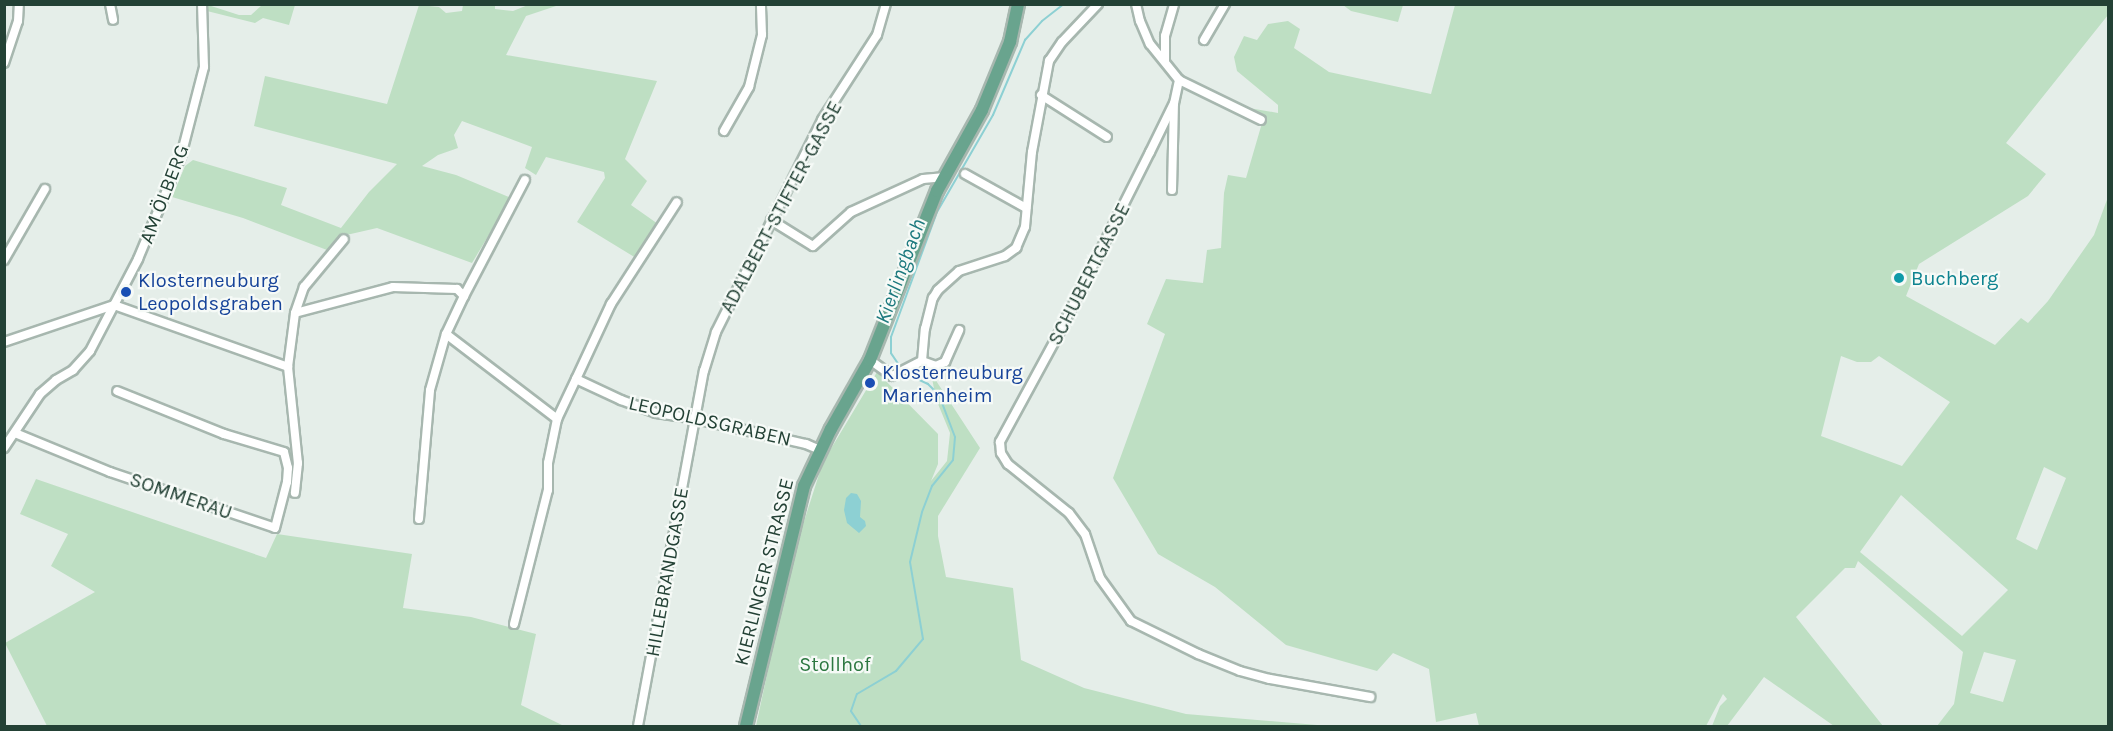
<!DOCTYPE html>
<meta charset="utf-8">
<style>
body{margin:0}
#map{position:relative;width:2113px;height:731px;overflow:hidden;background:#e5eee9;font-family:Karla,sans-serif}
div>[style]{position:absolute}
.green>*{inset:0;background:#bedfc3}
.water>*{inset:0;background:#8dd0d3}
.stream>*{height:2px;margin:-1px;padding:0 1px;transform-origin:1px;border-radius:1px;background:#8dd0d3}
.roads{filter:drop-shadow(2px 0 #a7b7af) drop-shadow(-2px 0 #a7b7af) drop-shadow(0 2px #a7b7af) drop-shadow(0 -2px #a7b7af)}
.street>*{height:8px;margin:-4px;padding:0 4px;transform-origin:4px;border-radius:4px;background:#fff}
.primary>*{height:12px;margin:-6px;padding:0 6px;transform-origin:6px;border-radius:6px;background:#69a48e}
.dots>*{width:16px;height:16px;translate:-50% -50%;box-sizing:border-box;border:3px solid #f6faf7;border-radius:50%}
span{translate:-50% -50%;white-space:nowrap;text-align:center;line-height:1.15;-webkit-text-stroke:4.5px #f6faf7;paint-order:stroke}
.street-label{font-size:20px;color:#234135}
.culture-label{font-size:20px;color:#0d838f}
.left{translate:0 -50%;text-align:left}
.transit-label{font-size:20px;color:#164399}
.park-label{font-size:20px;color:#2d7841}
.water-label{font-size:21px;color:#1c797e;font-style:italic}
.frame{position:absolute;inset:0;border:6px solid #234135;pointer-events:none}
</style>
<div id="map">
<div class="green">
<div style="clip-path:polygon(208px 5px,239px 15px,251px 15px,262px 5px,295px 5px,289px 25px,263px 18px,255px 23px,207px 11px)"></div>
<div style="clip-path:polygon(419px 5px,439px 7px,446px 13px,462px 11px,463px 5px,495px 5px,495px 9px,513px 11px,528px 5px,571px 5px,556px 6px,526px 16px,506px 55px,657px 81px,625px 159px,647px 181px,631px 205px,658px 224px,636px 258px,577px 222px,605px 178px,604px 172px,546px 157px,536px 175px,525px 168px,532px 147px,462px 121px,454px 135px,458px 148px,438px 155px,422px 166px,456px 175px,511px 198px,472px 263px,377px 228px,342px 236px,327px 250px,243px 218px,172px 197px,185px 166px,193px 160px,287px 188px,281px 205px,341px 228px,369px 192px,397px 164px,254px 126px,265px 76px,387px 104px)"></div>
<div style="clip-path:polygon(1343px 5px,1403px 5px,1398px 22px,1351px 11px)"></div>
<div style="clip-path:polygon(evenodd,1455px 5px,2108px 5px,2108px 15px,2006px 143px,2046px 174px,2028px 196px,1919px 264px,1906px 296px,1995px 345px,2021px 318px,2028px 323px,2048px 301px,2094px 235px,2108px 197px,2108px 726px,1937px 726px,1954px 704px,1963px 652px,1858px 561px,1855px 568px,1845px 568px,1796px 617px,1883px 726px,1834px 726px,1764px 677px,1727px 726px,1712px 726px,1720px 706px,1727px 699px,1723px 694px,1706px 726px,1479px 726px,1476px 713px,1436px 722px,1429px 669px,1393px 653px,1377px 671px,1286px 645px,1215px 587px,1158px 554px,1113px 478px,1165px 334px,1147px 324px,1166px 279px,1203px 283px,1207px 250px,1221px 248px,1224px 193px,1228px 175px,1246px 178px,1262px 123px,1249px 108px,1278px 113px,1278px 105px,1237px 71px,1234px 57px,1244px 36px,1257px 40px,1268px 24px,1288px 21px,1300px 29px,1294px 48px,1329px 72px,1431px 94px,1455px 5px,1841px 356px,1857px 362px,1871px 362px,1879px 356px,1950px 402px,1902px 466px,1821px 436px,1841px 356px,1455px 5px,2044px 467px,2066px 478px,2037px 550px,2016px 539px,2044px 467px,1455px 5px,1901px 495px,2008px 590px,1962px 636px,1860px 552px,1901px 495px,1455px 5px,1984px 652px,2016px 660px,2003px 702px,1970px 693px,1984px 652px)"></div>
<div style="clip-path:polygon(877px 372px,938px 434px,938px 464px,931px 481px,947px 461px,950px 433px,936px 399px,931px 373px,980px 448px,938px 516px,938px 536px,946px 577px,1013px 588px,1021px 660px,1084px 688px,1186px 714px,1329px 726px,756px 726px,791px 562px,823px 462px)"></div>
<div style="clip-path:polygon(36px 479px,266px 558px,277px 534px,412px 554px,403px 608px,471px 617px,536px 634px,521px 705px,564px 726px,47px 726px,5px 643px,95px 592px,51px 566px,68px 534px,20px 514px)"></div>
</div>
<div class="water">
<div style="clip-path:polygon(851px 493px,857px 494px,861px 501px,860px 517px,865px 521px,866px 526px,859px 533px,847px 523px,844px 510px,846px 498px)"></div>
</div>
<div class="stream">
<div style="left:901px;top:368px;width:18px;rotate:-124deg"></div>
<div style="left:891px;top:353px;width:16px;rotate:-90deg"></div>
<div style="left:891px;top:337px;width:133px;rotate:-69.8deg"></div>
<div style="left:937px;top:212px;width:112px;rotate:-60deg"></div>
<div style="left:993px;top:115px;width:82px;rotate:-66.9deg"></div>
<div style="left:1025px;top:40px;width:25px;rotate:-48deg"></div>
<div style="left:1042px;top:21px;width:28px;rotate:-38deg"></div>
<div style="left:861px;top:726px;width:18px;rotate:-124deg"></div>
<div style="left:851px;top:711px;width:18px;rotate:-71deg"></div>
<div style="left:857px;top:694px;width:45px;rotate:-30.5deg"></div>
<div style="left:896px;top:671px;width:42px;rotate:-49.8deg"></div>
<div style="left:923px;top:639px;width:78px;rotate:-99.6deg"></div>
<div style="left:910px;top:562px;width:51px;rotate:-76.5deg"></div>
<div style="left:922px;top:512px;width:28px;rotate:-69deg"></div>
<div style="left:932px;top:486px;width:33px;rotate:-51deg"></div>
<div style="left:953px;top:460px;width:23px;rotate:-85deg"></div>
<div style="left:955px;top:437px;width:45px;rotate:-110.9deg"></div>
<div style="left:939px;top:395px;width:16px;rotate:-135deg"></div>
<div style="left:928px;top:384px;width:26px;rotate:-155deg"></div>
</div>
<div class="roads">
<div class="street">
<div style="left:110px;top:4px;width:16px;rotate:79deg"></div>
<div style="left:1136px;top:4px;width:17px;rotate:77deg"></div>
<div style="left:1140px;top:21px;width:25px;rotate:67deg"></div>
<div style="left:1150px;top:44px;width:46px;rotate:51.1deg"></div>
<div style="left:1179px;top:80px;width:91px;rotate:26deg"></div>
<div style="left:1204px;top:40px;width:42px;rotate:-59.7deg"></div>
<div style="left:1165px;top:61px;width:25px;rotate:-90deg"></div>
<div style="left:1165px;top:36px;width:33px;rotate:-74deg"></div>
<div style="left:4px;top:63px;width:44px;rotate:-71.6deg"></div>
<div style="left:18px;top:21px;width:17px;rotate:-87deg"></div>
<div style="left:1179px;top:80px;width:24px;rotate:102deg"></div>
<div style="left:1174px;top:103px;width:55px;rotate:116.1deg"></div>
<div style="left:1150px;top:152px;width:205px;rotate:116.7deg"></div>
<div style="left:1058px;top:335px;width:122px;rotate:118.5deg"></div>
<div style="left:1000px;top:442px;width:11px;rotate:85deg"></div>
<div style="left:1001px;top:453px;width:13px;rotate:58deg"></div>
<div style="left:1008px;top:464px;width:78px;rotate:38.8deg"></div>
<div style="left:1069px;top:513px;width:26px;rotate:53deg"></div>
<div style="left:1085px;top:534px;width:46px;rotate:71.2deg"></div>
<div style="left:1100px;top:578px;width:53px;rotate:54.2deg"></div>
<div style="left:1131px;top:621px;width:75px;rotate:26.2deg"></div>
<div style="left:1198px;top:654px;width:45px;rotate:22deg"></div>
<div style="left:1240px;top:671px;width:31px;rotate:15deg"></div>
<div style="left:1270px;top:679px;width:102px;rotate:10.2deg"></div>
<div style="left:1041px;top:95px;width:78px;rotate:32.5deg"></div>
<div style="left:724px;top:131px;width:51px;rotate:-60.4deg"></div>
<div style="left:749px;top:87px;width:54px;rotate:-76deg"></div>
<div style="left:762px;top:35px;width:31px;rotate:-92deg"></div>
<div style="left:965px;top:174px;width:70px;rotate:29.1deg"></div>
<div style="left:1172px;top:190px;width:85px;rotate:-88.7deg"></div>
<div style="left:771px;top:220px;width:49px;rotate:31.8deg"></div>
<div style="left:813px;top:246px;width:51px;rotate:-41.8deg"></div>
<div style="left:851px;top:212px;width:79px;rotate:-24.6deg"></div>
<div style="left:923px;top:179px;width:22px;rotate:-5deg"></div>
<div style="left:4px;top:260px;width:82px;rotate:-60deg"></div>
<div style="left:464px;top:296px;width:131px;rotate:-62.3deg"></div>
<div style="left:114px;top:305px;width:185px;rotate:19.6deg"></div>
<div style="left:288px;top:367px;width:54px;rotate:-82.6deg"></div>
<div style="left:295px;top:313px;width:101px;rotate:-14.9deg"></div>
<div style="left:393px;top:287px;width:64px;rotate:1.8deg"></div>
<div style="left:457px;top:289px;width:10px;rotate:45deg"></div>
<div style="left:464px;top:296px;width:42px;rotate:115.3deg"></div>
<div style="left:446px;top:334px;width:140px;rotate:37.4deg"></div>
<div style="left:557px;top:419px;width:44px;rotate:-64.6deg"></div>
<div style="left:576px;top:379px;width:50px;rotate:25deg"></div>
<div style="left:621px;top:400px;width:37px;rotate:20deg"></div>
<div style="left:656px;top:413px;width:40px;rotate:8.5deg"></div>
<div style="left:696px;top:419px;width:113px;rotate:12.8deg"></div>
<div style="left:806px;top:444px;width:15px;rotate:23deg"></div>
<div style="left:295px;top:313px;width:28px;rotate:-71deg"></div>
<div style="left:304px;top:287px;width:62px;rotate:-50.2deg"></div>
<div style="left:4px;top:342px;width:116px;rotate:-18.6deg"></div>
<div style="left:870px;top:360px;width:27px;rotate:36deg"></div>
<div style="left:892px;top:376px;width:34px;rotate:-27deg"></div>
<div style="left:922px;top:361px;width:32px;rotate:-85deg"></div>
<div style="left:925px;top:329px;width:32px;rotate:-76deg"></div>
<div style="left:933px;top:298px;width:9px;rotate:-58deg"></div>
<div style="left:938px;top:290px;width:28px;rotate:-42deg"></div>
<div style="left:959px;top:271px;width:48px;rotate:-18.1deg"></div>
<div style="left:1005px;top:256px;width:14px;rotate:-36deg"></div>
<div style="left:1016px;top:248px;width:23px;rotate:-67deg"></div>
<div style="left:1025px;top:227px;width:75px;rotate:-84.7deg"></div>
<div style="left:1032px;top:152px;width:93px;rotate:-79.4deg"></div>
<div style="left:1049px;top:61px;width:23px;rotate:-56deg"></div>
<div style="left:1062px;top:42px;width:52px;rotate:-46.5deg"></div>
<div style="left:922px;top:361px;width:15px;rotate:20deg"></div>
<div style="left:936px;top:366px;width:10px;rotate:-24deg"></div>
<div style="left:945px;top:362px;width:35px;rotate:-66deg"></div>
<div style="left:288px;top:367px;width:97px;rotate:84.1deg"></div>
<div style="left:298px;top:463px;width:30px;rotate:96deg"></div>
<div style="left:576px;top:379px;width:83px;rotate:-65deg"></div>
<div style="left:611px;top:304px;width:121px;rotate:-57.1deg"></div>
<div style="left:15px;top:433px;width:103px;rotate:22.3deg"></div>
<div style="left:110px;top:472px;width:174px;rotate:18.7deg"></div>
<div style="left:275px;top:528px;width:48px;rotate:-75.4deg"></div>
<div style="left:287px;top:482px;width:14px;rotate:-86deg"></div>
<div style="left:288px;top:468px;width:16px;rotate:-104deg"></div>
<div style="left:284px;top:452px;width:63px;rotate:-163.3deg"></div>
<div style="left:224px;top:434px;width:115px;rotate:-158.1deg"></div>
<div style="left:4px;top:448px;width:65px;rotate:-56.3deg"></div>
<div style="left:40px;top:394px;width:21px;rotate:-41deg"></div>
<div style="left:56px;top:380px;width:20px;rotate:-30deg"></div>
<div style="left:73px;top:370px;width:25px;rotate:-48deg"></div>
<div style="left:90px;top:351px;width:104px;rotate:-62.4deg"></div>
<div style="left:138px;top:259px;width:112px;rotate:-67.3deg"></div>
<div style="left:181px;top:156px;width:92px;rotate:-75.5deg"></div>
<div style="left:204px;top:67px;width:63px;rotate:-91.8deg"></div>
<div style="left:419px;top:519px;width:129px;rotate:-85.1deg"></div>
<div style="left:430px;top:390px;width:58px;rotate:-74.1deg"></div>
<div style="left:514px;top:624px;width:138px;rotate:-75.8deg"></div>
<div style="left:548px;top:490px;width:27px;rotate:-90deg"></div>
<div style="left:548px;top:463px;width:45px;rotate:-78.4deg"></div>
<div style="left:638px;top:726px;width:361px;rotate:-79.5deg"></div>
<div style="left:704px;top:371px;width:41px;rotate:-72.9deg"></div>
<div style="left:716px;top:332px;width:237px;rotate:-63.4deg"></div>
<div style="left:822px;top:120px;width:101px;rotate:-57.1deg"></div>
<div style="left:877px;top:35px;width:32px;rotate:-74deg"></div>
</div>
<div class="primary">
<div style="left:746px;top:726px;width:247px;rotate:-76.4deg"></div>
<div style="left:804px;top:486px;width:63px;rotate:-64.7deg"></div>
<div style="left:831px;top:429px;width:79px;rotate:-60.5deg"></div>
<div style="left:870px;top:360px;width:182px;rotate:-68.4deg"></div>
<div style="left:937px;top:191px;width:93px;rotate:-60.9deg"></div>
<div style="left:982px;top:110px;width:74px;rotate:-67.6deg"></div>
<div style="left:1010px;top:42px;width:39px;rotate:-78deg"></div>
</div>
</div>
<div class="dots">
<div style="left:1899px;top:278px;background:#0f9aa8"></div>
<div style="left:126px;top:292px;background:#1a4fb4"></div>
<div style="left:870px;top:383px;background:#1a4fb4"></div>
</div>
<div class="street-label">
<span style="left:164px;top:194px;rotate:-69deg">AM ÖLBERG</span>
<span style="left:781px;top:207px;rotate:-62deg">ADALBERT-STIFTER-GASSE</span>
<span style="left:1089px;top:274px;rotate:-63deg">SCHUBERTGASSE</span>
<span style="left:710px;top:421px;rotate:13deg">LEOPOLDSGRABEN</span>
<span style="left:181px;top:496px;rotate:19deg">SOMMERAU</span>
<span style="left:667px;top:572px;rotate:-80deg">HILLEBRANDGASSE</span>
<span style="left:764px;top:572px;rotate:-76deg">KIERLINGER STRASSE</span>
</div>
<div class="culture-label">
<span class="left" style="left:1911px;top:278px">Buchberg</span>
</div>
<div class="transit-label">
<span class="left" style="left:138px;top:292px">Klosterneuburg<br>Leopoldsgraben</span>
<span class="left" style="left:882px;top:384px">Klosterneuburg<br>Marienheim</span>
</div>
<div class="park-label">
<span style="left:835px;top:664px">Stollhof</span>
</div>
<div class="water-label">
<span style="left:900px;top:271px;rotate:-70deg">Kierlingbach</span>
</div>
<div class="frame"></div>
</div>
